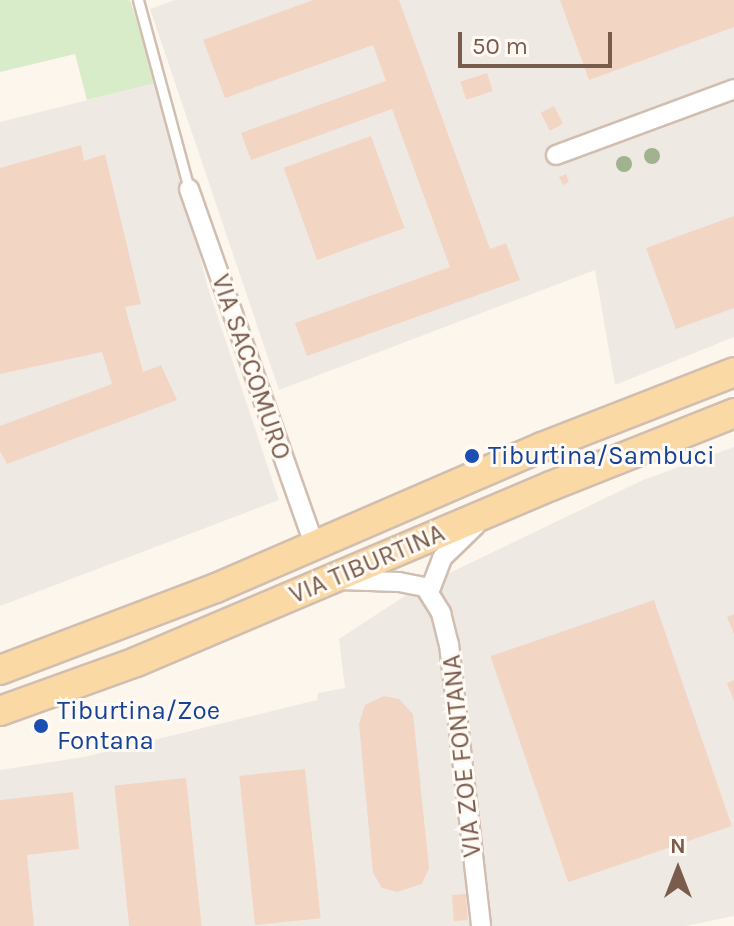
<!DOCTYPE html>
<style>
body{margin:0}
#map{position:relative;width:734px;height:926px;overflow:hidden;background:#fdf6ec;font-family:Karla,sans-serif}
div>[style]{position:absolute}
.industrial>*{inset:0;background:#efe9e4}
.green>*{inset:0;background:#d8ecc9}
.building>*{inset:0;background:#f3d5c3;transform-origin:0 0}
.roads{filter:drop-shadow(2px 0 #d1beb0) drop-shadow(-2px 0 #d1beb0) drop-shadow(0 2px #d1beb0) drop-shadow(0 -2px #d1beb0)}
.lane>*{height:9px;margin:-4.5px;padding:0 4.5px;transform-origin:4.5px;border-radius:4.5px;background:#fff}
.street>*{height:18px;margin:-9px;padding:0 9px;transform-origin:9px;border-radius:9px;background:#fff}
.primary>*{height:28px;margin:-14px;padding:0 14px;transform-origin:14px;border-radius:14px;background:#fbd9a5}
.trees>*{width:16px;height:16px;margin:-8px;border-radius:50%;background:#a0b28e}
.dots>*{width:22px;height:22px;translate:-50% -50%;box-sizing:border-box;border:4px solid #fffaf3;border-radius:50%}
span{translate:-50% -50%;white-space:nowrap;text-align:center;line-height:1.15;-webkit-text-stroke:6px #fffaf3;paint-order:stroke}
.street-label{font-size:26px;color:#7a5c4d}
.transit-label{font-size:26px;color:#164399}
.left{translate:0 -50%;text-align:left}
.north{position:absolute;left:638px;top:830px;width:80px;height:80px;-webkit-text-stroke:6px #fffaf3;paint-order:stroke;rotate:0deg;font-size:22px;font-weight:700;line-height:32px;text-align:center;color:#7a5c4d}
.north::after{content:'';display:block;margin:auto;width:28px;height:36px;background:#7a5c4d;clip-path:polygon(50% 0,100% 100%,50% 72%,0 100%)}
.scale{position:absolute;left:458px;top:32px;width:154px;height:36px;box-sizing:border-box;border:4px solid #7a5c4d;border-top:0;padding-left:10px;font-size:24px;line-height:28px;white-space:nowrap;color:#7a5c4d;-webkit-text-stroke:6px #fffaf3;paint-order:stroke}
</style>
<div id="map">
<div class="industrial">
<div style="clip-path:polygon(175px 0,734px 0,734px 337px,615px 385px,595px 270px,279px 390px,150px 9px)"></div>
<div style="clip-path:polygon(156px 83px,208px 288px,279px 500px,0 606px,0 122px)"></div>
<div style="clip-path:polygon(734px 447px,734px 916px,686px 926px,0 926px,0 770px,84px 757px,317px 700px,318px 693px,345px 688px,339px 639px,414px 590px,643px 480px)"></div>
</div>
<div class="green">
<div style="clip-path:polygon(0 0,130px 0,156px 83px,87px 100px,75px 54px,0 72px)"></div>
</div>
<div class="building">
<div style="clip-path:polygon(313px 0,399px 0,490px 249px,506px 243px,520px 280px,307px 356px,295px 323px,450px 267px,392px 109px,251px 160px,241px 133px,386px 81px,373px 45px,225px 98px,203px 40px)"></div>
<div style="clip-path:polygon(560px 0,734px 0,734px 27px,589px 80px)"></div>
<div style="left:487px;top:73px;width:19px;height:28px;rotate:72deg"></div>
<div style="left:554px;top:106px;width:20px;height:15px;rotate:63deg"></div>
<div style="left:371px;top:136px;width:98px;height:93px;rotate:70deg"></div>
<div style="clip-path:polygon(81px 145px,84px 161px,105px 154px,141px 304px,125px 307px,143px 372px,161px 365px,177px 400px,7px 464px,0 451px,0 426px,112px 384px,102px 352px,0 374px,0 168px)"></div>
<div style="clip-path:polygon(566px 174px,569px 182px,563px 185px,559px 177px)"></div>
<div style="clip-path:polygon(734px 216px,734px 308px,676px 329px,646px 248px)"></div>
<div style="left:654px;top:600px;width:239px;height:173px;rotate:71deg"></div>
<div style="clip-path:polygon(734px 614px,734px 634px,727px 617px)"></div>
<div style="clip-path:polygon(734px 680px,734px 701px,727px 683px)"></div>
<div style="clip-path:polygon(384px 696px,399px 699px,413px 714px,429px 868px,422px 884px,397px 892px,382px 888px,373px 873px,359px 724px,365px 705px)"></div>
<div style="left:305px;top:769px;width:150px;height:66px;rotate:84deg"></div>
<div style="left:186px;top:778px;width:149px;height:72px;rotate:84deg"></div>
<div style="clip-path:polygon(73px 792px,79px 849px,27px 855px,34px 926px,0 926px,0 800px)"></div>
<div style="left:466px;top:894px;width:26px;height:14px;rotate:86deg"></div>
</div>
<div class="roads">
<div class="lane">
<div style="left:138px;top:0;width:196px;rotate:74.9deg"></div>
</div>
<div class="street">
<div style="left:556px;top:155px;width:190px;rotate:-20.3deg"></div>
<div style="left:189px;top:189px;width:376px;rotate:70.6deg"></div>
<div style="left:339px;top:580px;width:60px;rotate:1.9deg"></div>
<div style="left:399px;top:582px;width:26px;rotate:11deg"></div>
<div style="left:425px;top:587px;width:31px;rotate:58deg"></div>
<div style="left:441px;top:613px;width:32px;rotate:76deg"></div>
<div style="left:449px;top:644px;width:284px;rotate:83.5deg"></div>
<div style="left:430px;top:590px;width:34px;rotate:-69deg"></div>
<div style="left:442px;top:558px;width:46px;rotate:-44.1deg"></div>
</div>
<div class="primary">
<div style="left:0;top:670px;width:231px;rotate:-20.8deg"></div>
<div style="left:216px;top:588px;width:355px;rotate:-23.4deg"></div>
<div style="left:542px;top:447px;width:206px;rotate:-21.3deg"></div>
<div style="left:0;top:711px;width:145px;rotate:-19.8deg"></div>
<div style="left:136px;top:662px;width:451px;rotate:-23deg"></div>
<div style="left:551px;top:486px;width:197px;rotate:-21.7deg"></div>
</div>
</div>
<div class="trees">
<div style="left:652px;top:156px"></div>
<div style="left:624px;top:164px"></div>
</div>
<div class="dots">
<div style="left:472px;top:456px;background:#1a4fb4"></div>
<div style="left:41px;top:726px;background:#1a4fb4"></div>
</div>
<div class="street-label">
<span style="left:251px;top:367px;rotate:71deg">VIA SACCOMURO</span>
<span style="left:367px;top:564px;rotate:-23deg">VIA TIBURTINA</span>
<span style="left:462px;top:756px;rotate:-96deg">VIA ZOE FONTANA</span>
</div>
<div class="transit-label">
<span class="left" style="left:488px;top:456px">Tiburtina/Sambuci</span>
<span class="left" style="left:57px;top:726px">Tiburtina/Zoe<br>Fontana</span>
</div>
<div class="north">N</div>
<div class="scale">50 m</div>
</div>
